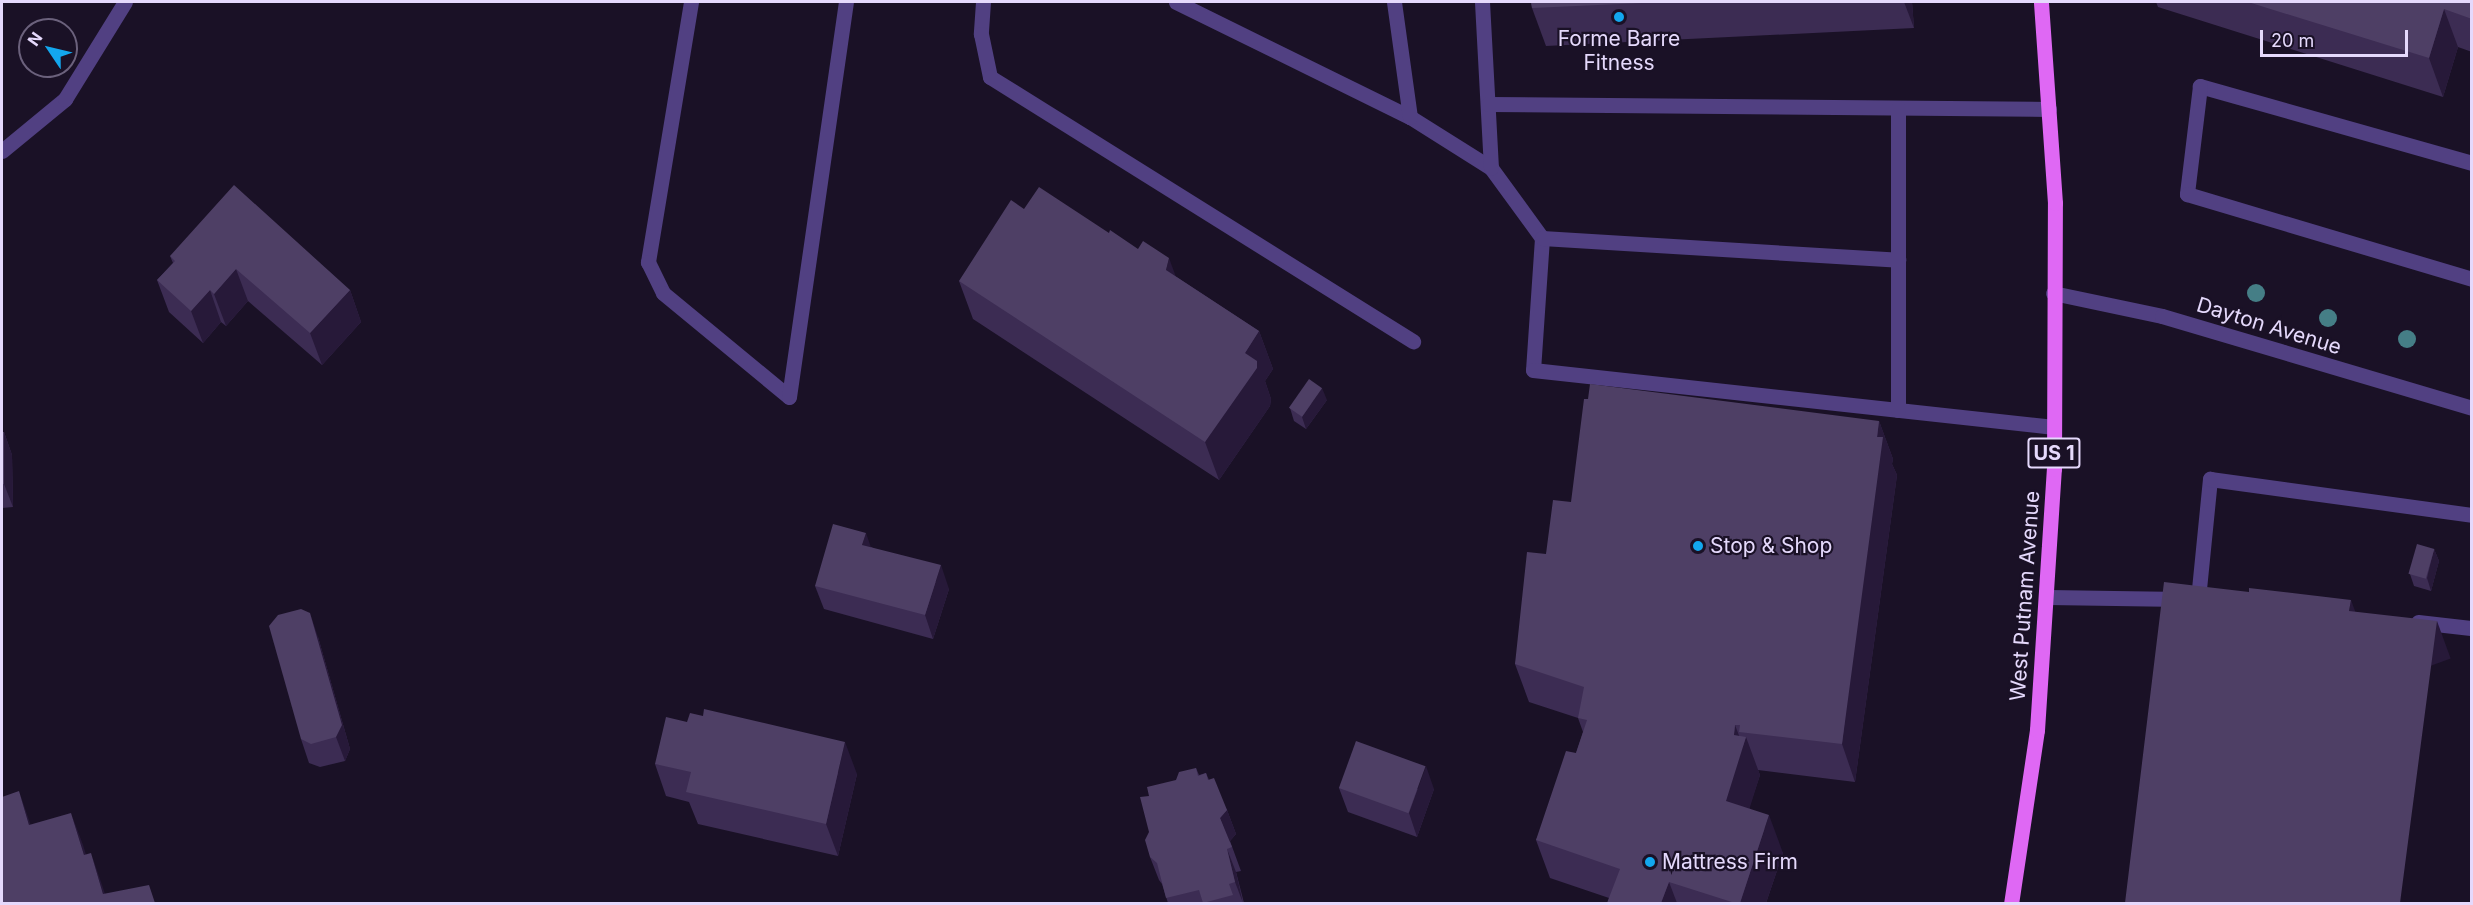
<!DOCTYPE html>
<style>
body{margin:0}
#map{position:relative;width:2473px;height:905px;overflow:hidden;background:#1a1126;font-family:Inter,sans-serif}
div>[style]{position:absolute}
.minor>*{height:15px;margin:-7.5px;padding:0 7.5px;transform-origin:7.5px;border-radius:7.5px;background:#514082}
.major>*{height:15px;margin:-7.5px;padding:0 7.5px;transform-origin:7.5px;border-radius:7.5px;background:#df68f4}
.trees>*{width:18px;height:18px;margin:-9px;border-radius:50%;background:#457e86}
.wall>*{inset:0;background:#3c2c53}
.shaded-wall>*{inset:0;background:#271939;transform-origin:0 0}
.building>*{inset:0;background:#4e3f65;transform-origin:0 0}
.dots>*{width:16px;height:16px;translate:-50% -50%;box-sizing:border-box;border:3px solid #1a1126;border-radius:50%}
span{translate:-50% -50%;white-space:nowrap;text-align:center;line-height:1.15;-webkit-text-stroke:4.5px #1a1126;paint-order:stroke}
.shield-label span{padding:2px 4px;background:#1a1126;border:2px solid;border-radius:4px;-webkit-text-stroke-width:0}
.shield-label{font-size:20px;color:#e5d9fc;font-weight:700}
.poi-label{font-size:21px;color:#e5d9fc}
.left{translate:0 -50%;text-align:left}
.street-label{font-size:21px;color:#e5d9fc}
.frame{position:absolute;inset:0;border:3px solid #e5d9fc;pointer-events:none}
.north{position:absolute;left:18px;top:18px;width:60px;height:60px;box-sizing:border-box;background:#1a1126;border:2px solid #6b617c;border-radius:50%;rotate:305deg;font-size:16px;font-weight:700;line-height:24px;text-align:center;color:#e5d9fc}
.north::after{content:'';display:block;margin:auto;width:21px;height:27px;background:#13a7ee;clip-path:polygon(50% 0,100% 100%,50% 72%,0 100%)}
.scale{position:absolute;left:2260px;top:30px;width:148px;height:27px;box-sizing:border-box;border:3px solid #e5d9fc;border-top:0;padding-left:8px;font-size:18px;line-height:21px;white-space:nowrap;color:#e5d9fc;-webkit-text-stroke:4px #1a1126;paint-order:stroke}
</style>
<div id="map">
<div class="minor">
<div style="left:691px;top:2px;width:264px;rotate:99.4deg"></div>
<div style="left:648px;top:262px;width:34px;rotate:64deg"></div>
<div style="left:663px;top:293px;width:163px;rotate:39.5deg"></div>
<div style="left:789px;top:397px;width:399px;rotate:-81.8deg"></div>
<div style="left:983px;top:2px;width:32px;rotate:94deg"></div>
<div style="left:981px;top:34px;width:44px;rotate:78.2deg"></div>
<div style="left:990px;top:77px;width:499px;rotate:32deg"></div>
<div style="left:1176px;top:2px;width:261px;rotate:26.2deg"></div>
<div style="left:1410px;top:117px;width:96px;rotate:32.2deg"></div>
<div style="left:1491px;top:168px;width:87px;rotate:53.9deg"></div>
<div style="left:1542px;top:238px;width:132px;rotate:93.9deg"></div>
<div style="left:1533px;top:370px;width:524px;rotate:6.24deg"></div>
<div style="left:1394px;top:2px;width:116px;rotate:82.1deg"></div>
<div style="left:1482px;top:2px;width:166px;rotate:86.9deg"></div>
<div style="left:1488px;top:104px;width:561px;rotate:0.51deg"></div>
<div style="left:2px;top:151px;width:82px;rotate:-39.5deg"></div>
<div style="left:65px;top:99px;width:114px;rotate:-58.3deg"></div>
<div style="left:2472px;top:163px;width:283px;rotate:-164.2deg"></div>
<div style="left:2200px;top:86px;width:109px;rotate:96.9deg"></div>
<div style="left:2187px;top:194px;width:297px;rotate:16.6deg"></div>
<div style="left:1542px;top:238px;width:357px;rotate:3.5deg"></div>
<div style="left:2053px;top:293px;width:111px;rotate:11.9deg"></div>
<div style="left:2162px;top:316px;width:323px;rotate:16.5deg"></div>
<div style="left:1898px;top:410px;width:302px;rotate:-90deg"></div>
<div style="left:2047px;top:597px;width:135px;rotate:0.8deg"></div>
<div style="left:2198px;top:599px;width:121px;rotate:-84.3deg"></div>
<div style="left:2210px;top:479px;width:264px;rotate:7.8deg"></div>
<div style="left:2418px;top:622px;width:53px;rotate:6.5deg"></div>
</div>
<div class="major">
<div style="left:2011px;top:904px;width:176px;rotate:-81.5deg"></div>
<div style="left:2037px;top:730px;width:262px;rotate:-86.3deg"></div>
<div style="left:2054px;top:469px;width:266px;rotate:-89.8deg"></div>
<div style="left:2055px;top:203px;width:201px;rotate:-94deg"></div>
</div>
<div class="trees">
<div style="left:2256px;top:293px"></div>
<div style="left:2328px;top:318px"></div>
<div style="left:2407px;top:339px"></div>
</div>
<div class="wall">
<div style="clip-path:polygon(1531px 2px,1912px 2px,1914px 28px,1546px 46px,1532px 8px)"></div>
<div style="clip-path:polygon(2156px 2px,2472px 2px,2472px 52px,2458px 47px,2443px 97px,2158px 7px)"></div>
<div style="clip-path:polygon(170px 256px,350px 290px,361px 322px,322px 365px,248px 301px,226px 326px,221px 322px,203px 343px,169px 312px,157px 280px,173px 263px)"></div>
<div style="clip-path:polygon(1175px 276px,1259px 331px,1273px 369px,1265px 381px,1271px 399px,1270px 406px,1219px 480px,973px 319px,959px 281px)"></div>
<div style="clip-path:polygon(1327px 400px,1306px 429px,1294px 421px,1290px 408px)"></div>
<div style="clip-path:polygon(1879px 421px,1893px 459px,1892px 464px,1897px 475px,1855px 782px,1758px 770px,1760px 775px,1749px 808px,1783px 853px,1766px 903px,1608px 903px,1609px 898px,1550px 878px,1536px 840px,1576px 753px,1583px 732px,1578px 718px,1529px 702px,1515px 664px,1546px 554px,1571px 502px)"></div>
<div style="clip-path:polygon(2px 432px,4px 432px,12px 455px,13px 507px,2px 508px)"></div>
<div style="clip-path:polygon(871px 547px,949px 589px,933px 639px,824px 609px,815px 586px)"></div>
<div style="clip-path:polygon(2434px 549px,2439px 561px,2431px 591px,2414px 586px,2410px 574px)"></div>
<div style="clip-path:polygon(318px 637px,350px 749px,345px 761px,320px 767px,309px 763px,301px 739px)"></div>
<div style="clip-path:polygon(655px 764px,857px 774px,838px 856px,698px 824px,689px 802px,666px 796px)"></div>
<div style="clip-path:polygon(1196px 768px,1199px 775px,1206px 773px,1209px 780px,1227px 810px,1236px 834px,1230px 841px,1241px 871px,1236px 872px,1244px 903px,1168px 903px,1162px 884px,1159px 880px,1150px 857px,1149px 832px,1176px 780px)"></div>
<div style="clip-path:polygon(1339px 788px,1434px 789px,1417px 837px,1348px 812px)"></div>
</div>
<div class="shaded-wall">
<div style="clip-path:polygon(1904px 2px,1912px 2px,1914px 28px)"></div>
<div style="clip-path:polygon(2444px 9px,2458px 47px,2443px 97px,2429px 58px)"></div>
<div style="clip-path:polygon(1169px 258px,1183px 296px,1166px 270px)"></div>
<div style="clip-path:polygon(236px 269px,248px 301px,226px 326px,214px 294px)"></div>
<div style="clip-path:polygon(210px 290px,221px 322px,203px 343px,191px 311px)"></div>
<div style="clip-path:polygon(350px 290px,361px 322px,322px 365px,310px 333px)"></div>
<div style="clip-path:polygon(1259px 331px,1273px 369px,1265px 381px,1271px 399px,1270px 406px,1219px 480px,1205px 442px,1245px 353px)"></div>
<div style="clip-path:polygon(1322px 388px,1327px 400px,1306px 429px,1302px 417px)"></div>
<div style="clip-path:polygon(1879px 421px,1893px 459px,1892px 464px,1897px 475px,1855px 782px,1842px 744px)"></div>
<div style="clip-path:polygon(4px 432px,12px 455px,13px 507px,4px 484px)"></div>
<div style="clip-path:polygon(866px 533px,874px 556px,862px 545px)"></div>
<div style="clip-path:polygon(2434px 549px,2439px 561px,2431px 591px,2427px 578px)"></div>
<div style="clip-path:polygon(941px 565px,949px 589px,933px 639px,925px 615px)"></div>
<div style="clip-path:polygon(2351px 600px,2365px 638px,2349px 611px)"></div>
<div style="clip-path:polygon(310px 613px,318px 637px,350px 749px,345px 761px,336px 737px)"></div>
<div style="left:2437px;top:621px;width:40px;height:284px;rotate:70deg"></div>
<div style="clip-path:polygon(1735px 725px,1743px 746px,1746px 737px,1760px 775px,1740px 839px,1726px 801px)"></div>
<div style="clip-path:polygon(845px 742px,857px 774px,838px 856px,826px 824px)"></div>
<div style="clip-path:polygon(1426px 766px,1434px 789px,1417px 837px,1409px 813px)"></div>
<div style="clip-path:polygon(19px 791px,30px 823px,41px 857px,29px 825px)"></div>
<div style="clip-path:polygon(1227px 810px,1236px 834px,1229px 842px,1220px 818px)"></div>
<div style="clip-path:polygon(71px 813px,83px 845px,96px 887px,84px 855px)"></div>
<div style="clip-path:polygon(1769px 815px,1783px 853px,1766px 903px,1740px 903px)"></div>
<div style="clip-path:polygon(1227px 849px,1236px 872px,1243px 903px,1235px 882px)"></div>
<div style="clip-path:polygon(91px 853px,102px 885px,108px 903px,103px 894px)"></div>
<div style="clip-path:polygon(1669px 882px,1677px 903px,1661px 903px)"></div>
</div>
<div class="building">
<div style="clip-path:polygon(1531px 2px,1664px 2px,1532px 8px)"></div>
<div style="clip-path:polygon(2248px 2px,2472px 2px,2472px 19px,2444px 9px,2429px 58px)"></div>
<div style="clip-path:polygon(234px 185px,350px 290px,310px 333px,236px 269px,214px 294px,210px 290px,191px 311px,157px 280px,175px 261px,170px 256px)"></div>
<div style="clip-path:polygon(1039px 187px,1109px 233px,1110px 230px,1138px 249px,1143px 241px,1169px 258px,1166px 270px,1259px 331px,1245px 353px,1257px 361px,1257px 368px,1205px 442px,959px 281px,1011px 200px,1024px 209px)"></div>
<div style="left:1309px;top:379px;width:16px;height:35px;rotate:35deg"></div>
<div style="clip-path:polygon(1590px 384px,1879px 421px,1877px 437px,1883px 437px,1842px 744px,1739px 732px,1740px 725px,1735px 725px,1734px 735px,1746px 737px,1726px 801px,1769px 815px,1740px 903px,1735px 903px,1669px 882px,1661px 903px,1607px 903px,1620px 869px,1536px 840px,1566px 751px,1576px 753px,1587px 720px,1578px 718px,1584px 687px,1515px 664px,1527px 552px,1546px 554px,1553px 500px,1571px 502px,1584px 399px,1588px 399px)"></div>
<div style="left:2px;top:432px;width:2px;height:52px"></div>
<div style="clip-path:polygon(833px 524px,866px 533px,862px 545px,941px 565px,925px 615px,815px 586px)"></div>
<div style="left:2417px;top:544px;width:18px;height:31px;rotate:16deg"></div>
<div style="clip-path:polygon(2164px 582px,2249px 592px,2249px 588px,2351px 600px,2349px 611px,2437px 621px,2400px 903px,2125px 903px)"></div>
<div style="clip-path:polygon(301px 609px,310px 613px,342px 725px,336px 737px,311px 744px,301px 739px,269px 626px,278px 615px)"></div>
<div style="clip-path:polygon(704px 709px,845px 742px,826px 824px,686px 792px,691px 772px,655px 764px,666px 717px,687px 722px,690px 713px,703px 716px)"></div>
<div style="left:1356px;top:741px;width:74px;height:50px;rotate:20deg"></div>
<div style="clip-path:polygon(1196px 768px,1198px 776px,1206px 773px,1208px 780px,1214px 778px,1227px 810px,1220px 818px,1232px 847px,1227px 849px,1235px 882px,1229px 884px,1233px 895px,1203px 903px,1199px 890px,1166px 898px,1157px 863px,1150px 857px,1145px 840px,1149px 832px,1140px 797px,1149px 796px,1147px 787px,1176px 780px,1179px 772px)"></div>
<div style="clip-path:polygon(19px 791px,29px 825px,71px 813px,84px 855px,91px 853px,103px 894px,149px 885px,155px 903px,2px 903px,2px 797px)"></div>
</div>
<div class="dots">
<div style="left:1619px;top:17px;background:#13a7ee"></div>
<div style="left:1698px;top:546px;background:#13a7ee"></div>
<div style="left:1650px;top:862px;background:#13a7ee"></div>
</div>
<div class="shield-label">
<span style="left:2054px;top:453px">US 1</span>
</div>
<div class="poi-label">
<span style="left:1619px;top:51px">Forme Barre<br>Fitness</span>
<span class="left" style="left:1710px;top:546px">Stop &amp; Shop</span>
<span class="left" style="left:1662px;top:862px">Mattress Firm</span>
</div>
<div class="street-label">
<span style="left:2269px;top:326px;rotate:17deg">Dayton Avenue</span>
<span style="left:2025px;top:596px;rotate:-86deg">West Putnam Avenue</span>
</div>
<div class="frame"></div>
<div class="north">N</div>
<div class="scale">20 m</div>
</div>
